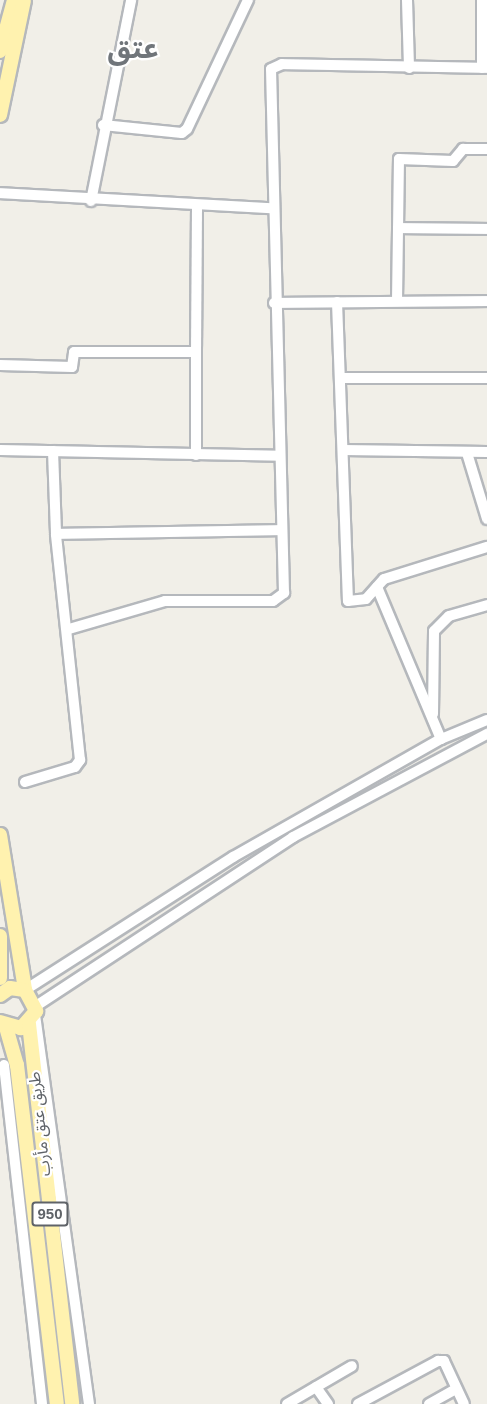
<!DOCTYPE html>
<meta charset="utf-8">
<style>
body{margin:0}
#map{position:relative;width:487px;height:1404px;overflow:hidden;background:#f1efe8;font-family:Arial,"Noto Sans Arabic",sans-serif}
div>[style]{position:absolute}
.roads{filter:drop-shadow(2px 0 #b5b8bc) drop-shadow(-2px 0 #b5b8bc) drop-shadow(0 2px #b5b8bc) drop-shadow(0 -2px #b5b8bc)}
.minor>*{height:10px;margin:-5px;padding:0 5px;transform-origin:5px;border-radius:5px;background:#fff}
.major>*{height:14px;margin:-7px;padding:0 7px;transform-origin:7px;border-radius:7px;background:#fff2af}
span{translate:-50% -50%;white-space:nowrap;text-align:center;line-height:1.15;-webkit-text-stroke:4.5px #fff;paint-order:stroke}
.shield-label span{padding:2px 4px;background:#fff;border:2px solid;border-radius:4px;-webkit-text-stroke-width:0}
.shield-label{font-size:15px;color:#5f6368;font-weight:700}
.street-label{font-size:16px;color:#5f6368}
.town-label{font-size:28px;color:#70757a;font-weight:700}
</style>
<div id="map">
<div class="roads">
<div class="minor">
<div style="left:407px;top:0;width:68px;rotate:88.3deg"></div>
<div style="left:482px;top:68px;width:68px;rotate:-90deg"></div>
<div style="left:103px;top:125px;width:79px;rotate:5.8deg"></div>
<div style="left:182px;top:133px;width:6px;rotate:-39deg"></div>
<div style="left:187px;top:129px;width:143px;rotate:-64.7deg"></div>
<div style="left:0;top:193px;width:271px;rotate:3.2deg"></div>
<div style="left:91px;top:201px;width:205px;rotate:-78.7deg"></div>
<div style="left:398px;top:228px;width:89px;rotate:0.6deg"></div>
<div style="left:397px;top:301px;width:142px;rotate:-89.2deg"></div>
<div style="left:399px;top:159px;width:54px;rotate:2.1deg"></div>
<div style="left:453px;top:161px;width:16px;rotate:-50deg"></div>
<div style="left:463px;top:149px;width:24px"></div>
<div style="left:337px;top:302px;width:299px;rotate:87.9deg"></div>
<div style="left:348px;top:601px;width:18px;rotate:-6deg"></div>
<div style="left:366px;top:599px;width:27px;rotate:-48deg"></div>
<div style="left:384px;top:579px;width:108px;rotate:-17.3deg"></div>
<div style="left:274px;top:303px;width:213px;rotate:-0.5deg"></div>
<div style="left:0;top:365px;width:72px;rotate:1.6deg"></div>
<div style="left:72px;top:367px;width:15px;rotate:-82deg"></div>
<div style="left:74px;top:352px;width:122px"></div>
<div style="left:196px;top:352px;width:146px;rotate:-89.6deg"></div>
<div style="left:340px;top:378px;width:147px"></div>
<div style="left:0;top:450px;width:280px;rotate:1.2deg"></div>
<div style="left:343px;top:450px;width:144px;rotate:0.8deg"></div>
<div style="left:53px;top:451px;width:83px;rotate:87.9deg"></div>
<div style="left:56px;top:534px;width:226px;rotate:-1deg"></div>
<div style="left:467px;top:453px;width:69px;rotate:73.1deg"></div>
<div style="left:196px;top:455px;width:103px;rotate:-90deg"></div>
<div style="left:377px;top:587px;width:165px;rotate:67.2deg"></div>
<div style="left:69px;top:629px;width:100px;rotate:-16.3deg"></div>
<div style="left:165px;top:601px;width:108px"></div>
<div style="left:273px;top:601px;width:14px;rotate:-36deg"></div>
<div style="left:284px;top:593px;width:524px;rotate:-91.42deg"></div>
<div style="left:271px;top:69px;width:12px;rotate:-24deg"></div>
<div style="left:282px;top:64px;width:205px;rotate:1.1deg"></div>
<div style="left:433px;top:714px;width:83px;rotate:-89.3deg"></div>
<div style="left:434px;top:631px;width:21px;rotate:-45deg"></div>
<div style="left:449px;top:616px;width:40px;rotate:-16deg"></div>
<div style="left:25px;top:782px;width:52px;rotate:-16.7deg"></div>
<div style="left:75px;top:767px;width:9px;rotate:-54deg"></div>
<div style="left:80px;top:760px;width:227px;rotate:-96.1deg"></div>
<div style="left:25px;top:990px;width:247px;rotate:-32.6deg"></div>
<div style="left:233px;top:857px;width:239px;rotate:-29.6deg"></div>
<div style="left:441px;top:739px;width:50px;rotate:-22.4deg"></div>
<div style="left:36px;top:1006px;width:308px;rotate:-33.3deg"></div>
<div style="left:293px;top:837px;width:220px;rotate:-28deg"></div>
<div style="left:35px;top:1015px;width:393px;rotate:82.1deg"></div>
<div style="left:4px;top:1065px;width:341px;rotate:83.6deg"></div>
<div style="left:316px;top:1387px;width:21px;rotate:55deg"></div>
<div style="left:287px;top:1404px;width:75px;rotate:-30.3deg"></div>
<div style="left:358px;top:1404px;width:91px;rotate:-28.3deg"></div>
<div style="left:438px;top:1361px;width:6px"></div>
<div style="left:444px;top:1361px;width:47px;rotate:65.1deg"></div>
<div style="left:429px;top:1404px;width:31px;rotate:-29deg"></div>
</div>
<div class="major">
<div style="left:0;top:51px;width:53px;rotate:-74.6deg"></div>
<div style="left:0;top:115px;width:117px;rotate:-78.2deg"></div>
<div style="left:0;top:835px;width:157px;rotate:80.8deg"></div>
<div style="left:0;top:936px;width:42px;rotate:90deg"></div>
<div style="left:0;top:995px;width:12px;rotate:-35deg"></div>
<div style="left:10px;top:988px;width:15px;rotate:8deg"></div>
<div style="left:25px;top:990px;width:24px;rotate:62deg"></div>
<div style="left:36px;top:1011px;width:23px;rotate:131deg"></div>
<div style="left:21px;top:1028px;width:22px;rotate:-164deg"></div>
<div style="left:29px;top:1024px;width:382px;rotate:83.5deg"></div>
<div style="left:6px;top:1027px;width:40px;rotate:74deg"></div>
<div style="left:17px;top:1065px;width:341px;rotate:83.3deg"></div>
</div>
</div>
<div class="shield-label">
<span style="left:50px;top:1214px">950</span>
</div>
<div class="street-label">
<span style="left:40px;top:1124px;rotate:-96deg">طريق عتق مأرب</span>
</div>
<div class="town-label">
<span style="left:133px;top:49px">عتق</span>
</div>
</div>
